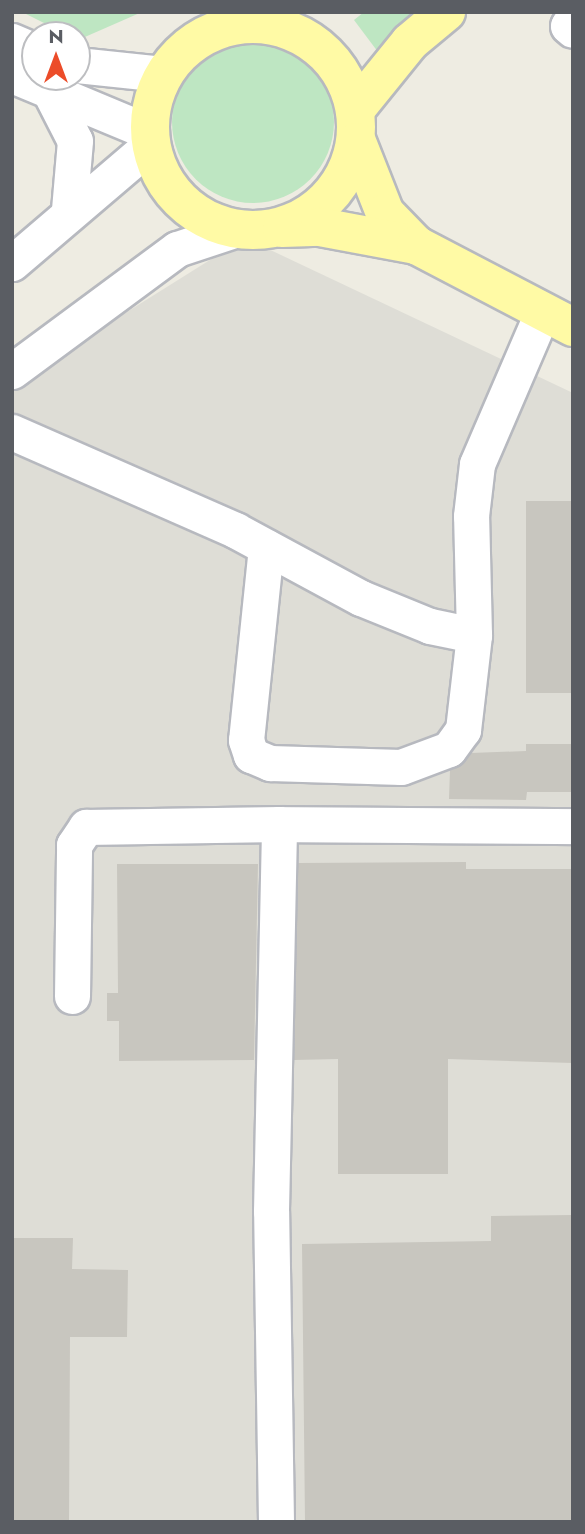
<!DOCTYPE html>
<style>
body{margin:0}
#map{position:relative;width:585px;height:1534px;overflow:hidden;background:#eeece2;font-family:Jost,sans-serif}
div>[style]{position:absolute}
.industrial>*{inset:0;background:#deddd6}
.green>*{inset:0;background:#bee6c2}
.round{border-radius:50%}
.building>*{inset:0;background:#c8c6bf;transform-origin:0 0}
.roads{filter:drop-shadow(2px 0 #b7b9bf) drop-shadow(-2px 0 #b7b9bf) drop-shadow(0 2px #b7b9bf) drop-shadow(0 -2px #b7b9bf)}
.minor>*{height:35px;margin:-17.5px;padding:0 17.5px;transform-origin:17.5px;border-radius:17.5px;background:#fff}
.major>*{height:38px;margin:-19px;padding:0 19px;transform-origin:19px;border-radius:19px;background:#fffaa5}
.major>.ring{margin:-19px;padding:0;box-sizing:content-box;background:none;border:38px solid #fffaa5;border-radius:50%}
span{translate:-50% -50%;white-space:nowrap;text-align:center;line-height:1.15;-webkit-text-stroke:5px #fff;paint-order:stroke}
.frame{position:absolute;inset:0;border:14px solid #5a5d63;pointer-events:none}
.north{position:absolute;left:21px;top:21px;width:70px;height:70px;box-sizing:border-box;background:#fff;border:2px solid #bdbec1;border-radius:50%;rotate:0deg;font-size:19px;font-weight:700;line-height:28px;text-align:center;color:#5a5d63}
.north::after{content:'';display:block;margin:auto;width:24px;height:32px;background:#ec4c29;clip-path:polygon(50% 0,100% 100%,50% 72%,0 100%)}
</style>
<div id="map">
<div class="industrial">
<div style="clip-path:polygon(245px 238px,573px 393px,573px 1522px,12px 1522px,12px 384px)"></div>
</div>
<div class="green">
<div style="clip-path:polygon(22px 12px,142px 12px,78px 40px)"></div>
<div style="clip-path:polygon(364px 12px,428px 12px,378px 52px,354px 20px)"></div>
<div class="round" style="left:172px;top:41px;width:162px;height:162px"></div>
</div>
<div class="building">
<div style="left:526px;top:501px;width:47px;height:192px"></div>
<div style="clip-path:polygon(526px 744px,573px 744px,573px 792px,527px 792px,526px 800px,449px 799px,450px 770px,471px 753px,526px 751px)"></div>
<div style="clip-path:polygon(466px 862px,466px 869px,573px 869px,573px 1063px,448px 1059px,448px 1174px,338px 1174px,338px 1059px,294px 1060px,298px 863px)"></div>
<div style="clip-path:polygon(117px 864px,258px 864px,254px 1060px,119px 1061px,119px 1021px,107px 1021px,107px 993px,118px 993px)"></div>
<div style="clip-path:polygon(573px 1215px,573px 1522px,305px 1522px,302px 1244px,491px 1241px,491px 1216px)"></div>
<div style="clip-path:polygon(12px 1238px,73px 1238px,72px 1269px,128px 1270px,127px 1337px,70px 1337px,69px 1522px,12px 1522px)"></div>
</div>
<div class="roads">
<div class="minor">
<div style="left:573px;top:18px;width:9px;rotate:122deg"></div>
<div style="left:568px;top:26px;width:6px;rotate:39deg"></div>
<div style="left:12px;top:41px;width:25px;rotate:23deg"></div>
<div style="left:77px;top:65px;width:86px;rotate:6deg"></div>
<div style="left:12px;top:75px;width:148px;rotate:22.6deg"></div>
<div style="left:48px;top:88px;width:59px;rotate:63deg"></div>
<div style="left:75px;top:141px;width:68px;rotate:95deg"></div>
<div style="left:12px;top:263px;width:180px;rotate:-40.5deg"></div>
<div style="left:12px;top:371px;width:205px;rotate:-36.5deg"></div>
<div style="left:177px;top:249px;width:63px;rotate:-18.4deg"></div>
<div style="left:12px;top:432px;width:244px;rotate:23.7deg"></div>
<div style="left:235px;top:530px;width:143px;rotate:28.4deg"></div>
<div style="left:361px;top:598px;width:74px;rotate:22.1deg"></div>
<div style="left:430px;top:626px;width:45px;rotate:11.6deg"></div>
<div style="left:266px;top:547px;width:194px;rotate:95.9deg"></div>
<div style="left:246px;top:740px;width:16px;rotate:72deg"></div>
<div style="left:251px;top:755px;width:21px;rotate:23deg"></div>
<div style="left:270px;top:763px;width:131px;rotate:1.7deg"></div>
<div style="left:401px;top:767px;width:51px;rotate:-20.6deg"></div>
<div style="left:449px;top:749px;width:24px;rotate:-54deg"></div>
<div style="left:463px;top:730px;width:96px;rotate:-83.4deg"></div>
<div style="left:474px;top:635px;width:119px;rotate:-91.4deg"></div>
<div style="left:471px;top:516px;width:52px;rotate:-83.4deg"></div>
<div style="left:477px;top:464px;width:167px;rotate:-66.7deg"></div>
<div style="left:72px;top:996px;width:151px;rotate:-89.2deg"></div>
<div style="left:74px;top:845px;width:22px;rotate:-56deg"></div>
<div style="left:86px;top:827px;width:193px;rotate:-0.9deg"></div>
<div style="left:276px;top:1522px;width:311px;rotate:-90.9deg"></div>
<div style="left:271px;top:1211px;width:387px;rotate:-88.8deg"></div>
<div style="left:279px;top:824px;width:294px;rotate:0.4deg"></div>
</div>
<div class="major">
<div class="ring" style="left:150px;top:24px;width:168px;height:168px"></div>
<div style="left:355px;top:110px;width:87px;rotate:-51deg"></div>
<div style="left:410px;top:42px;width:47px;rotate:-39.8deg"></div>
<div style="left:357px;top:142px;width:76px;rotate:68.5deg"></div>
<div style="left:385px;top:213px;width:45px;rotate:45.9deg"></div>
<div style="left:282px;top:228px;width:38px;rotate:-2deg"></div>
<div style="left:320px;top:227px;width:98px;rotate:10.6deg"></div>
<div style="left:416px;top:245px;width:177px;rotate:27.6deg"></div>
</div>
</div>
<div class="frame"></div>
<div class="north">N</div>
</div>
